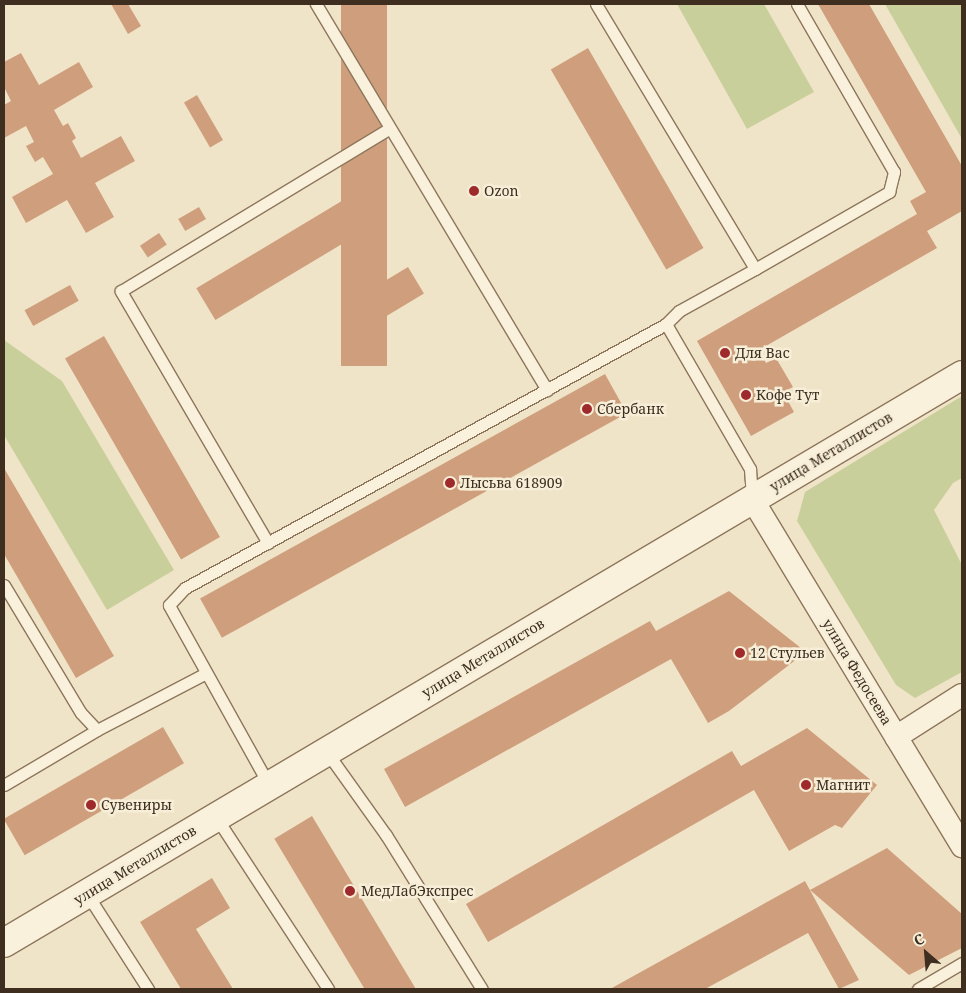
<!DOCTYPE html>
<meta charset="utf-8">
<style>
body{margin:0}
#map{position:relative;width:966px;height:993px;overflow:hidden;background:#f0e4c8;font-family:"Noto Serif",serif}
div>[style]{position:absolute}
.green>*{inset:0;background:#c9cf9b}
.building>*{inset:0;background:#cf9f7d;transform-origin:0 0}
.roads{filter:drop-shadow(1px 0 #8d765c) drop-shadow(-1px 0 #8d765c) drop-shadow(0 1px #8d765c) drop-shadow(0 -1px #8d765c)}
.service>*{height:11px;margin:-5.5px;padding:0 5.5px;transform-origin:5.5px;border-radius:5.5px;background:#faf1dc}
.minor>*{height:22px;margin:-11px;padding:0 11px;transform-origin:11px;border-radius:11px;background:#faf1dc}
.tertiary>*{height:28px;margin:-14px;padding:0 14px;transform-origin:14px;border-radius:14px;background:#faf1dc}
.dots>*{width:14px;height:14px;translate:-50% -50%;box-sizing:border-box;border:2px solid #f7eed8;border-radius:50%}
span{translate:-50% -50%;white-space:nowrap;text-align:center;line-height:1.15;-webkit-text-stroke:5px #f7eed8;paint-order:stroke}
.poi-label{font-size:14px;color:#3d2e20}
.left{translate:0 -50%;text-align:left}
.street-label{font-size:14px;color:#3d2e20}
.frame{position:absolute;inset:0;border:5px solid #3d2e20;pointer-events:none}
.north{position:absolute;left:901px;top:928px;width:50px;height:50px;-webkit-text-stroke:4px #f7eed8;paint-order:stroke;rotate:333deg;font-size:14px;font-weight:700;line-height:20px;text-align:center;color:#3d2e20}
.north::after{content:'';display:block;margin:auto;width:18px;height:22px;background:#3d2e20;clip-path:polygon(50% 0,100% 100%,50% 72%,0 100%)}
</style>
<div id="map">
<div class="green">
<div style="clip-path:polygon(677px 4px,764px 4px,814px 92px,747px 129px)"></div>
<div style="clip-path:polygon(885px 4px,962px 4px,962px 139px)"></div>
<div style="clip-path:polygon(4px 340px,62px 381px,174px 570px,107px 610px,4px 435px)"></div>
<div style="clip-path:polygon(962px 396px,962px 478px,953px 483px,934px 510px,962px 565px,962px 672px,915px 698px,896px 685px,797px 521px,805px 492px)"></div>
</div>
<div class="building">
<div style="clip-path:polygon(111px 4px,128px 4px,141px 26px,128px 34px)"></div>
<div style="left:341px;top:4px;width:46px;height:362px"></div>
<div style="clip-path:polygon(818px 4px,869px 4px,962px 166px,962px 211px,927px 231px,937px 248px,759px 350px,766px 363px,776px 358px,793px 387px,783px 392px,794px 412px,751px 436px,697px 341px,917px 214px,910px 201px,926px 192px)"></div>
<div style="left:588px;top:48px;width:231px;height:43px;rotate:60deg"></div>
<div style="clip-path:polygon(21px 53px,39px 85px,79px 62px,93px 87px,54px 110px,63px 126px,68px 123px,76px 138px,72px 141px,81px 158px,121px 136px,135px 161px,95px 183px,114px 217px,86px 233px,67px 200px,26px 223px,12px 197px,53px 174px,43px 157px,35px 162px,26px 146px,34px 142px,26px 126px,4px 138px,4px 105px,11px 101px,4px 87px,4px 62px)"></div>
<div style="left:197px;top:95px;width:52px;height:15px;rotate:60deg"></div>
<div style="left:360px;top:190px;width:37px;height:191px;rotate:59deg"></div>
<div style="left:199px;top:207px;width:14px;height:24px;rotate:60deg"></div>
<div style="left:159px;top:233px;width:14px;height:23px;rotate:56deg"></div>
<div style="left:408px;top:267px;width:31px;height:61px;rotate:59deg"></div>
<div style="left:70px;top:285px;width:18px;height:52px;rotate:61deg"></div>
<div style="left:104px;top:336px;width:232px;height:45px;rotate:60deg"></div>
<div style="left:605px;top:374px;width:45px;height:463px;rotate:61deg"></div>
<div style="clip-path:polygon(4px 468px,114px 656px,76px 678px,4px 554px)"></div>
<div style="clip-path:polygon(729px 591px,806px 652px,729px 711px,708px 723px,671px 659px,405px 807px,384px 769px,650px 621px,656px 631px)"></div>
<div style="left:163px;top:727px;width:42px;height:184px;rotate:60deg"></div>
<div style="clip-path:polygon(807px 728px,877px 785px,842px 828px,835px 825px,789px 851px,754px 790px,488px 942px,466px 904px,732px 751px,741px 766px)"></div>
<div style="left:312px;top:816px;width:202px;height:44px;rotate:59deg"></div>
<div style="clip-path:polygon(887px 848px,962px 914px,962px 948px,909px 975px,810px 890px)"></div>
<div style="clip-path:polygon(212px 878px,230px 908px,196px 929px,233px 989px,181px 989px,140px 922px)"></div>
<div style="clip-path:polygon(805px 881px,859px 980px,839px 989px,808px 933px,705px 989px,610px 989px)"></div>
</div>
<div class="roads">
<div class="service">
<div style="left:316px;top:4px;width:450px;rotate:59.1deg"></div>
<div style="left:596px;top:4px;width:309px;rotate:59deg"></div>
<div style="left:755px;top:269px;width:87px;rotate:151.1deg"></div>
<div style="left:679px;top:311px;width:18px;rotate:135deg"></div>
<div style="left:666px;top:324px;width:168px;rotate:59.9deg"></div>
<div style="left:750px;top:469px;width:30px;rotate:86deg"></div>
<div style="left:755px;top:269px;width:155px;rotate:-29.9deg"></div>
<div style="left:889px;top:192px;width:21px;rotate:-76deg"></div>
<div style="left:894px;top:172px;width:194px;rotate:-120deg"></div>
<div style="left:268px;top:543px;width:292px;rotate:-120.3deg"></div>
<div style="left:121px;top:291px;width:313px;rotate:-31.2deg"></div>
<div style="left:4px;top:585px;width:149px;rotate:59deg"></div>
<div style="left:81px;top:713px;width:23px;rotate:47deg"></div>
<div style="left:326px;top:751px;width:103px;rotate:54.5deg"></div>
<div style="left:386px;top:835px;width:181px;rotate:58.1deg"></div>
<div style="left:4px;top:785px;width:108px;rotate:-30.6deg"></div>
<div style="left:97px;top:730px;width:123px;rotate:-27.6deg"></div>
<div style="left:269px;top:785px;width:206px;rotate:-119.1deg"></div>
<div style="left:169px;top:605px;width:23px;rotate:-47deg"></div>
<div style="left:185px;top:588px;width:549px;rotate:-28.76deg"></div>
<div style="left:216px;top:817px;width:205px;rotate:56.9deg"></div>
<div style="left:87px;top:894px;width:113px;rotate:57.3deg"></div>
<div style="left:918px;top:989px;width:51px;rotate:-30.6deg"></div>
</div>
<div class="minor">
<div style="left:752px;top:499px;width:406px;rotate:58.8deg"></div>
<div style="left:896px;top:737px;width:78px;rotate:-32.5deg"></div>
</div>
<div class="tertiary">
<div style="left:4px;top:943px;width:1114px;rotate:-30.66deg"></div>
</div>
</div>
<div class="dots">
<div style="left:474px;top:191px;background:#9e2a2b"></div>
<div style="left:725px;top:353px;background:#9e2a2b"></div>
<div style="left:746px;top:395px;background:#9e2a2b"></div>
<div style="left:587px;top:409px;background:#9e2a2b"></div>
<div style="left:450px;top:483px;background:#9e2a2b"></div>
<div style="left:740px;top:653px;background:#9e2a2b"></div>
<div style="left:806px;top:785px;background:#9e2a2b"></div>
<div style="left:91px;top:805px;background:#9e2a2b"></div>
<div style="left:350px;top:891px;background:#9e2a2b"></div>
</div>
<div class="poi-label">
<span class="left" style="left:484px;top:191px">Ozon</span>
<span class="left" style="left:735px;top:353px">Для Вас</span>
<span class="left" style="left:756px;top:395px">Кофе Тут</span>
<span class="left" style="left:597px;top:409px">Сбербанк</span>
<span class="left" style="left:460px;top:483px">Лысьва 618909</span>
<span class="left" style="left:750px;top:653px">12 Стульев</span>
<span class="left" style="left:816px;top:785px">Магнит</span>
<span class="left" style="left:101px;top:805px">Сувениры</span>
<span class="left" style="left:361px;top:891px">МедЛабЭкспрес</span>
</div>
<div class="street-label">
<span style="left:831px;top:452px;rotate:-31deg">улица Металлистов</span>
<span style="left:483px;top:658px;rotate:-31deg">улица Металлистов</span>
<span style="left:857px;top:672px;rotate:59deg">улица Федосеева</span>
<span style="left:135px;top:865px;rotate:-31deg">улица Металлистов</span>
</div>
<div class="frame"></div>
<div class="north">С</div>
</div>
